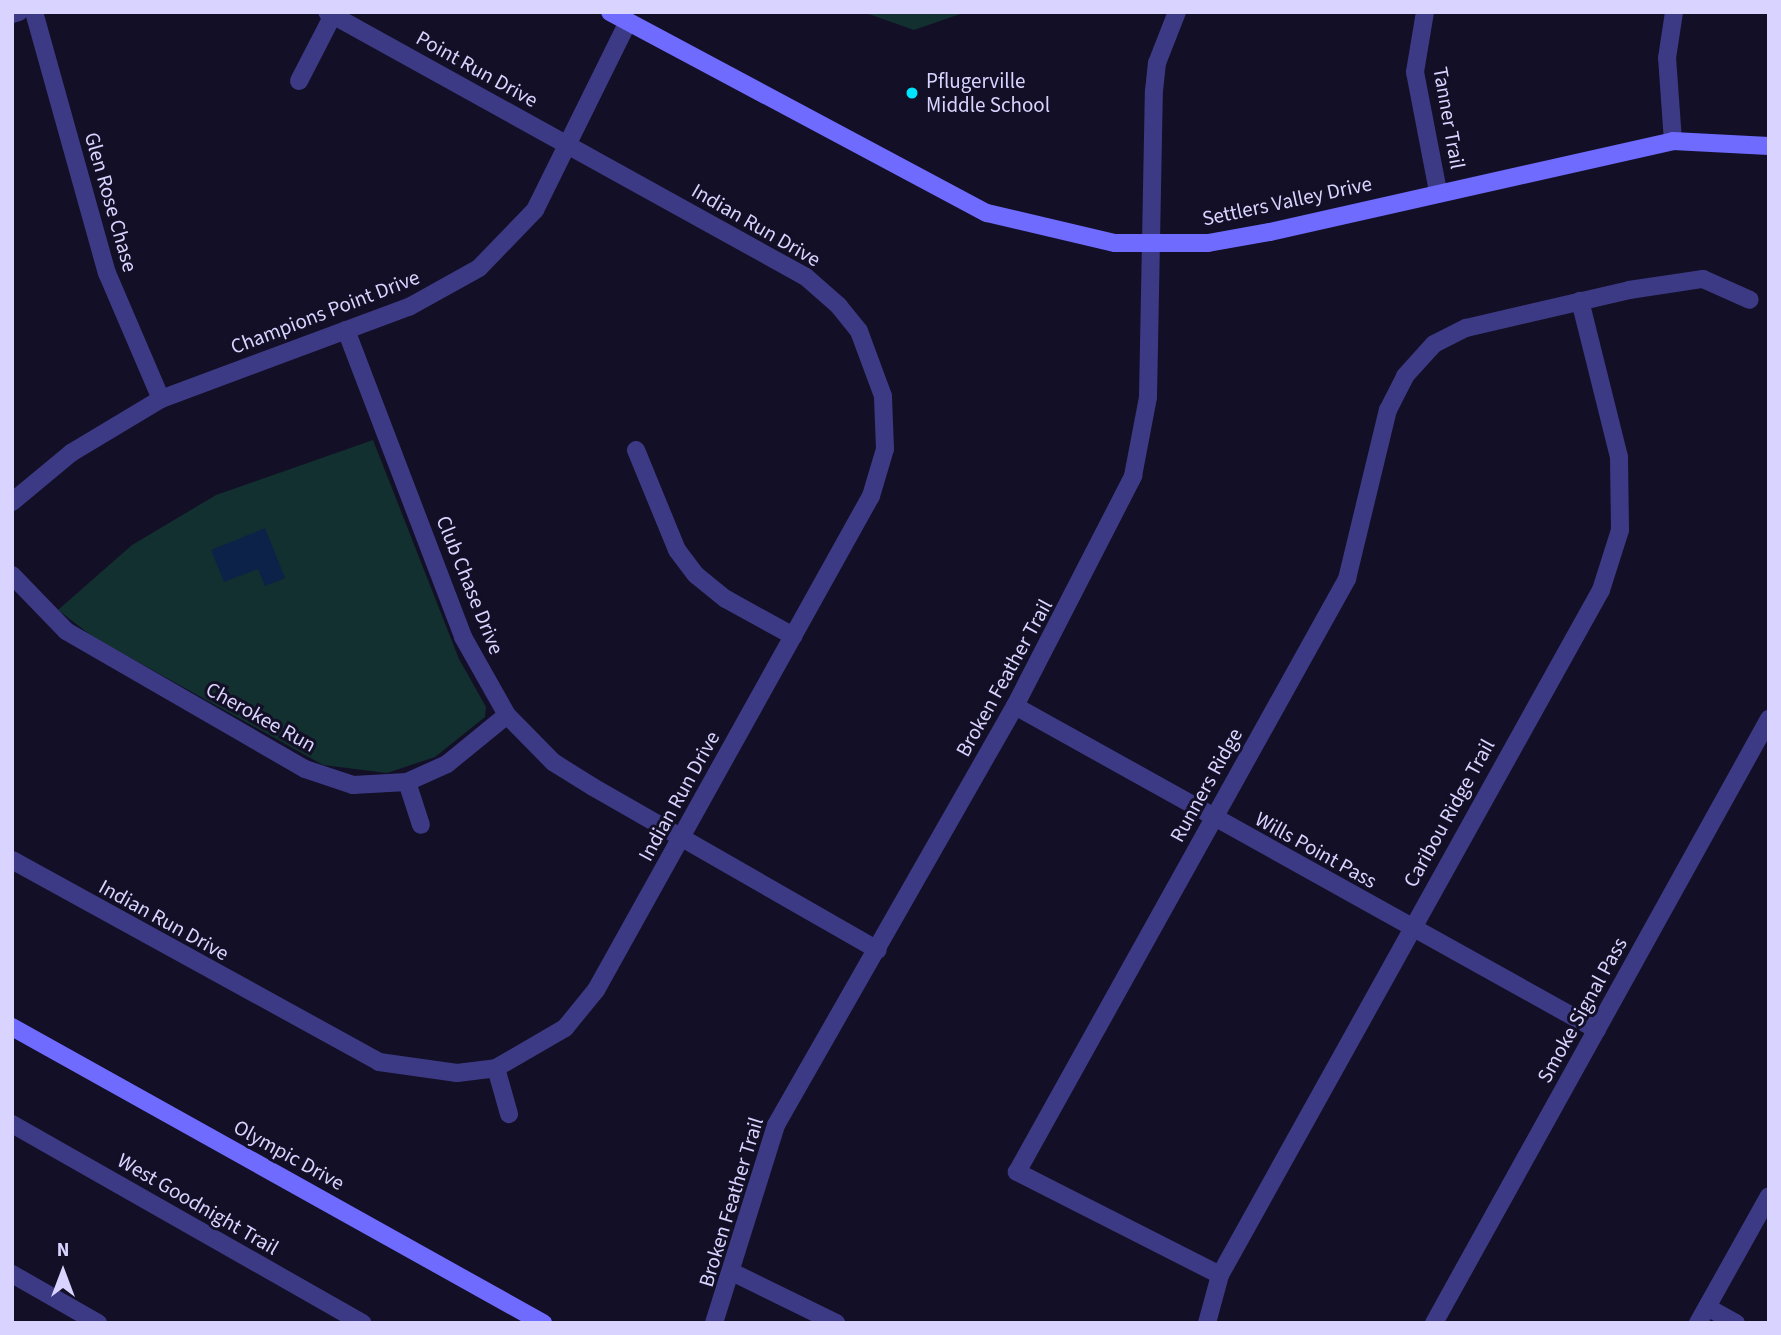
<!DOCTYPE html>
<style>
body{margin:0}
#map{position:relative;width:1781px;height:1335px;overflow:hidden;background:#130f26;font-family:"Source Sans 3",sans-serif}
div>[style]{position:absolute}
.green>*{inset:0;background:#12302f}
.water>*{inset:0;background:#0c2248}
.street>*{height:18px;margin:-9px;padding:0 9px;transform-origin:9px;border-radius:9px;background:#3d3a85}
.secondary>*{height:18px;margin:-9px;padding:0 9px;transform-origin:9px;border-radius:9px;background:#6f6bff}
.dots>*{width:19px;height:19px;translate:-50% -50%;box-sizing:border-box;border:4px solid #130f26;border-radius:50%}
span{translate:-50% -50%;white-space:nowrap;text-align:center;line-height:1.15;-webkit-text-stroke:6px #130f26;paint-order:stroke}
.street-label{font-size:21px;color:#d9d4ff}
.poi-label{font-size:21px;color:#d9d4ff}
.left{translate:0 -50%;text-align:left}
.frame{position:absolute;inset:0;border:14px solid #d9d4ff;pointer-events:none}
.north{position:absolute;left:28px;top:1237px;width:70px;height:70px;-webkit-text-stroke:5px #130f26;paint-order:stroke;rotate:0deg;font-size:19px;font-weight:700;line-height:28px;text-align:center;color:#d9d4ff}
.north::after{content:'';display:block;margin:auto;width:24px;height:32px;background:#d9d4ff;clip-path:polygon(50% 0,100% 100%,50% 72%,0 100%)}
</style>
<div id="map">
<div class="green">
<div style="clip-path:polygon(863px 12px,966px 12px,914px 30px)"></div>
<div style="clip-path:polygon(373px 440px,459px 659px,486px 707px,485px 717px,435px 757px,387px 773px,323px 765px,93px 637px,58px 610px,132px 545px,216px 495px)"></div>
</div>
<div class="water">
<div style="clip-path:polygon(265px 528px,285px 578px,265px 586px,258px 569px,224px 582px,211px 550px)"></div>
</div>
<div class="street">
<div style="left:34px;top:12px;width:271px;rotate:74.4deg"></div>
<div style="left:107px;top:273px;width:137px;rotate:66.8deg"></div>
<div style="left:1425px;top:12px;width:61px;rotate:99.5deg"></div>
<div style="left:1415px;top:72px;width:121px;rotate:79.1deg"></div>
<div style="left:12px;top:14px;width:7px;rotate:-16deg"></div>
<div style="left:299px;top:81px;width:74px;rotate:-62.7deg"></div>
<div style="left:1673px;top:141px;width:83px;rotate:-94.1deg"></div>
<div style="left:1667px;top:58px;width:47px;rotate:-81.3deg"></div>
<div style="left:346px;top:330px;width:329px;rotate:69.1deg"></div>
<div style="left:463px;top:637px;width:90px;rotate:60.6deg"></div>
<div style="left:507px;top:715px;width:66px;rotate:45.6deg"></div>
<div style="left:553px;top:762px;width:47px;rotate:32deg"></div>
<div style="left:593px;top:787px;width:328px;rotate:29.8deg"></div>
<div style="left:636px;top:450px;width:108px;rotate:67.7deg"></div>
<div style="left:677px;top:550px;width:31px;rotate:53deg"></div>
<div style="left:696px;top:575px;width:38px;rotate:39deg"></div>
<div style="left:726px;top:599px;width:77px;rotate:28.9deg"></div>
<div style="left:12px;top:502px;width:77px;rotate:-39.7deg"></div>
<div style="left:71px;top:453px;width:105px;rotate:-31deg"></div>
<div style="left:161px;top:399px;width:265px;rotate:-20.4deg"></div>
<div style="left:409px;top:307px;width:80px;rotate:-29.1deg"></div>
<div style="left:479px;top:268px;width:81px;rotate:-46deg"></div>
<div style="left:535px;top:210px;width:210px;rotate:-63.7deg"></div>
<div style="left:12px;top:575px;width:78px;rotate:46deg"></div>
<div style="left:66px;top:631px;width:276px;rotate:30deg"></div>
<div style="left:305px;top:769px;width:51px;rotate:18.4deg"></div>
<div style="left:353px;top:785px;width:54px;rotate:-3.2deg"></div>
<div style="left:407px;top:782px;width:44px;rotate:-24.2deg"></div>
<div style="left:447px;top:764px;width:77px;rotate:-39.2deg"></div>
<div style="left:1015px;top:706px;width:666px;rotate:29.1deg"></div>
<div style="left:407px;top:782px;width:45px;rotate:72deg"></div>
<div style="left:12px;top:860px;width:419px;rotate:28.8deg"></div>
<div style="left:379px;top:1062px;width:79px;rotate:8deg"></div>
<div style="left:457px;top:1073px;width:39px;rotate:-7deg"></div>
<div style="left:496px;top:1068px;width:80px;rotate:-30.1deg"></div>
<div style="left:565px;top:1028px;width:49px;rotate:-50.8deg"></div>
<div style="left:596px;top:990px;width:565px;rotate:-60.9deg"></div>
<div style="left:871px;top:496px;width:49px;rotate:-73.4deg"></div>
<div style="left:885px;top:449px;width:53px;rotate:-92.2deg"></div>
<div style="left:883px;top:396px;width:69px;rotate:-110.3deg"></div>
<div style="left:859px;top:331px;width:32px;rotate:-129deg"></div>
<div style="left:839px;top:306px;width:44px;rotate:-138.7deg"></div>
<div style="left:806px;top:277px;width:547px;rotate:-151.05deg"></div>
<div style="left:496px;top:1068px;width:48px;rotate:74.2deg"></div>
<div style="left:12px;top:1124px;width:403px;rotate:29.6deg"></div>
<div style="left:734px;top:1273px;width:114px;rotate:26.1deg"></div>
<div style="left:12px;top:1274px;width:99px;rotate:29.7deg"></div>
<div style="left:1220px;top:1275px;width:228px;rotate:-153.1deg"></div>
<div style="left:1017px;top:1172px;width:679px;rotate:-60.9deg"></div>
<div style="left:1347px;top:579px;width:174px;rotate:-76.4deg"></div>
<div style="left:1388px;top:410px;width:38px;rotate:-63deg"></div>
<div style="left:1405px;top:376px;width:43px;rotate:-47.8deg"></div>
<div style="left:1434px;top:344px;width:36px;rotate:-27deg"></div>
<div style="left:1466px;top:328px;width:167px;rotate:-13.1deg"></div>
<div style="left:1629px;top:290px;width:75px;rotate:-8.5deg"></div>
<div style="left:1703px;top:279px;width:51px;rotate:24.1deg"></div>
<div style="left:1707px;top:1307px;width:33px;rotate:29deg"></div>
<div style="left:714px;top:1323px;width:207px;rotate:-72.6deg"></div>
<div style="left:776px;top:1125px;width:482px;rotate:-60.3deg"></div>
<div style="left:1015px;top:706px;width:259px;rotate:-62.8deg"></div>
<div style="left:1133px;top:476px;width:80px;rotate:-79.2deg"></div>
<div style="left:1148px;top:397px;width:306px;rotate:-88.9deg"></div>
<div style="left:1154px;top:91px;width:28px;rotate:-84deg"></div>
<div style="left:1157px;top:63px;width:55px;rotate:-68.6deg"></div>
<div style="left:1207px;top:1323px;width:50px;rotate:-74.8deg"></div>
<div style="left:1220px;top:1275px;width:784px;rotate:-60.92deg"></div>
<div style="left:1601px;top:590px;width:63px;rotate:-72.4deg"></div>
<div style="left:1620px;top:530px;width:73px;rotate:-90.8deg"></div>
<div style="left:1619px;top:457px;width:161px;rotate:-104deg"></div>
<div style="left:1434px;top:1323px;width:691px;rotate:-60.99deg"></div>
<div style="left:1698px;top:1323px;width:145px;rotate:-60.8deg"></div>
</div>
<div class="secondary">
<div style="left:610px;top:12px;width:427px;rotate:28.1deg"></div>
<div style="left:987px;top:213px;width:131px;rotate:13.2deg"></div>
<div style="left:1115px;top:243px;width:93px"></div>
<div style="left:1208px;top:243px;width:63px;rotate:-10.1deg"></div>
<div style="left:1270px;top:232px;width:413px;rotate:-12.7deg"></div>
<div style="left:1673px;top:141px;width:96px;rotate:3deg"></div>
<div style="left:12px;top:1027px;width:608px;rotate:29.14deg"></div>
</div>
<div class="dots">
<div style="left:912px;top:93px;background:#00e5ff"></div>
</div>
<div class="street-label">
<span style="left:477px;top:69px;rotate:29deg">Point Run Drive</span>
<span style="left:1449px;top:118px;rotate:80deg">Tanner Trail</span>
<span style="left:1287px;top:201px;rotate:-12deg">Settlers Valley Drive</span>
<span style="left:111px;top:202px;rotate:74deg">Glen Rose Chase</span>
<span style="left:756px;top:225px;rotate:30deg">Indian Run Drive</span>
<span style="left:325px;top:312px;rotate:-21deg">Champions Point Drive</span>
<span style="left:470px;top:585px;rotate:68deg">Club Chase Drive</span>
<span style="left:1004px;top:678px;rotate:-61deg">Broken Feather Trail</span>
<span style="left:261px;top:717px;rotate:29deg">Cherokee Run</span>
<span style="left:1206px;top:785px;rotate:-61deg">Runners Ridge</span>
<span style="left:679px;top:796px;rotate:-61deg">Indian Run Drive</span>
<span style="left:1449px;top:813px;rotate:-61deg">Caribou Ridge Trail</span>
<span style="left:1316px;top:850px;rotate:29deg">Wills Point Pass</span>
<span style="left:164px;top:920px;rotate:29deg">Indian Run Drive</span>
<span style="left:1582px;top:1010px;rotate:-61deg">Smoke Signal Pass</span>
<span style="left:289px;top:1155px;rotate:29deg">Olympic Drive</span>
<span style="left:731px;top:1202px;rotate:-73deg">Broken Feather Trail</span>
<span style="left:198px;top:1204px;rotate:30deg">West Goodnight Trail</span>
</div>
<div class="poi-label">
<span class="left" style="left:926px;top:93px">Pflugerville<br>Middle School</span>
</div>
<div class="frame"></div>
<div class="north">N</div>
</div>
